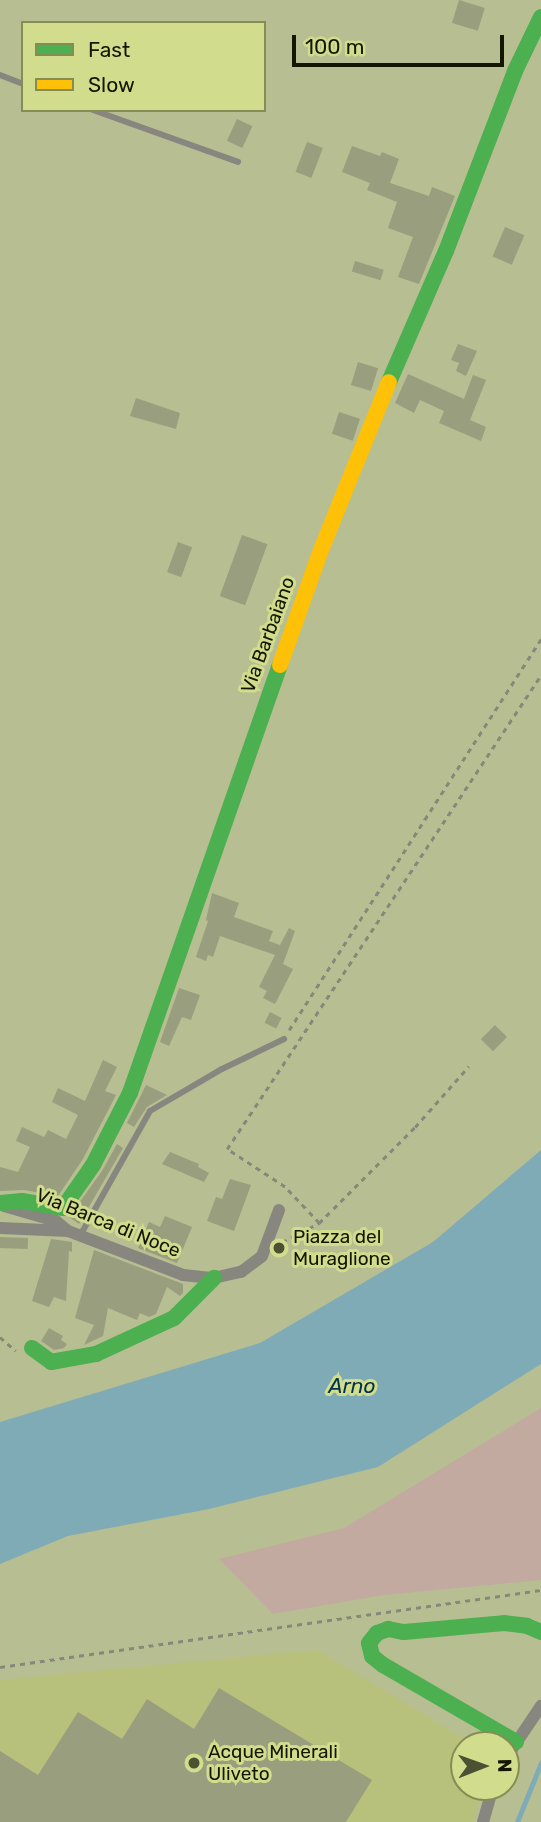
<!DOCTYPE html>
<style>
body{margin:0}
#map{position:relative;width:541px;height:1822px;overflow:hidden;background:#b7be91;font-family:Rubik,sans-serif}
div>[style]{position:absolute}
.built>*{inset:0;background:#b8c17c}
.green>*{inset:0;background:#c3aaa0}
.water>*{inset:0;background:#7fabb7}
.stream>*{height:4.5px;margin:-2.25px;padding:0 2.25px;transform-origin:2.25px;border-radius:2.25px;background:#7fabb7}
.building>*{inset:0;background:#999e7e;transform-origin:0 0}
.path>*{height:2.5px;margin-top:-1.25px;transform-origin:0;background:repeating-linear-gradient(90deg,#868879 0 5px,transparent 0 10px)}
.lane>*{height:6px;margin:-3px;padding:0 3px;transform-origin:3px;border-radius:3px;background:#878780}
.street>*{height:12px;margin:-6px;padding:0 6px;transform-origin:6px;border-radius:6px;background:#878780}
.fast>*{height:16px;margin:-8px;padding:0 8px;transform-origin:8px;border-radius:8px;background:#4caf50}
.slow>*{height:16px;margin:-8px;padding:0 8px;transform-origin:8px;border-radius:8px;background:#ffc107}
.dots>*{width:19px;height:19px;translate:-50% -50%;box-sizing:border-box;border:4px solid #d1dd8c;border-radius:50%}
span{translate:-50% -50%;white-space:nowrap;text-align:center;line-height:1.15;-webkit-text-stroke:6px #d1dd8c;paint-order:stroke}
.street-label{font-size:19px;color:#131600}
.poi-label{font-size:19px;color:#131600}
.left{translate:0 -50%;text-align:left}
.water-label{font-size:21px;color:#00344d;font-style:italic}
.legend{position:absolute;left:21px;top:21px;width:245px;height:91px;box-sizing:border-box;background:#d1dd8c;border:2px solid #858d54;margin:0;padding:9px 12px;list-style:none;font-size:21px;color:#131600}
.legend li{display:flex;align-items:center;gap:14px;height:35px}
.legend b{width:35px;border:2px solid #858d54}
.north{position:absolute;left:450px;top:1731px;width:70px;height:70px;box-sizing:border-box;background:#d1dd8c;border:2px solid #858d54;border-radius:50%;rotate:89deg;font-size:19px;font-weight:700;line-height:28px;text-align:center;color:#131600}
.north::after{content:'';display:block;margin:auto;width:24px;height:32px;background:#4c5133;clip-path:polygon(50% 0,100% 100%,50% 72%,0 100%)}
.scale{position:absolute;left:292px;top:35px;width:212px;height:32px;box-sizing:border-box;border:4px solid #131600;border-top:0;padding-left:9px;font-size:21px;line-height:24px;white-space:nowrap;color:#131600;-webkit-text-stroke:5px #d1dd8c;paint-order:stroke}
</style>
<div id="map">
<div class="built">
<div style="clip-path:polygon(317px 1650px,475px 1745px,464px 1745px,464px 1787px,484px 1787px,473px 1822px,0 1822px,0 1680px)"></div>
</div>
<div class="green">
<div style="clip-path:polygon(541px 1408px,541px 1580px,384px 1595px,273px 1614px,219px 1559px,344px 1528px)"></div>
</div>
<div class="water">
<div style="clip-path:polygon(541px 1150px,541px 1364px,378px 1467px,209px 1509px,68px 1536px,0 1564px,0 1422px,260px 1343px,433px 1242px)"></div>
</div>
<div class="stream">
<div style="left:517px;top:1822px;width:64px;rotate:-67.9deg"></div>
</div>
<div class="building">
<div style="left:459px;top:0;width:27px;height:24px;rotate:17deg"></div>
<div style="left:237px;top:119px;width:17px;height:24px;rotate:25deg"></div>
<div style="left:307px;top:142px;width:17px;height:32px;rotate:21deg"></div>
<div style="clip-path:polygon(352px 146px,380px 156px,382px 152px,399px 159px,390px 183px,429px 196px,432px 187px,455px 196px,419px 284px,398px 277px,413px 237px,388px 228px,397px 202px,367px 190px,370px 183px,342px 172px)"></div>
<div style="left:505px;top:227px;width:21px;height:32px;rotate:23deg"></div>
<div style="left:355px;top:261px;width:30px;height:11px;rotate:17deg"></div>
<div style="clip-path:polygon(458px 344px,477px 351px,466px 376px,456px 371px,459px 363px,451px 360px)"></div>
<div style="left:358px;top:362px;width:21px;height:24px;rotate:17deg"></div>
<div style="clip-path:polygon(408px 374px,464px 399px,473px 375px,486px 380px,470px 420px,486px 427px,481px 441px,439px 423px,444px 411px,420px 400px,414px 413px,395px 403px)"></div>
<div style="clip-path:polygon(136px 398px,180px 413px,176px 429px,130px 416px)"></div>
<div style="left:339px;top:412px;width:22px;height:23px;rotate:18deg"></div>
<div style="left:242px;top:535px;width:27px;height:65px;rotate:20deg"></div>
<div style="left:178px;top:542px;width:15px;height:32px;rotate:20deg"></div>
<div style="clip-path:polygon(212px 893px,239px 903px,234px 917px,273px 931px,269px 941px,280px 945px,289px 928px,295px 931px,283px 964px,293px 969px,275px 1004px,263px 998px,267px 991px,259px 987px,275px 955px,220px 936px,213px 957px,208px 955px,206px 961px,196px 957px,208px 921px,206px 920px)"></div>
<div style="clip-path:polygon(179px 988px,200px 995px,191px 1020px,182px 1017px,169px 1046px,160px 1042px)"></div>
<div style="left:270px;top:1012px;width:13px;height:12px;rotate:27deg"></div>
<div style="left:495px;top:1025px;width:17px;height:20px;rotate:45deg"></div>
<div style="clip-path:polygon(103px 1060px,117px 1067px,105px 1091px,116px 1095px,83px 1159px,58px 1196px,24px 1190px,0 1191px,0 1167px,18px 1172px,30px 1147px,16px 1141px,22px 1127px,44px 1137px,48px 1130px,66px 1139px,78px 1115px,52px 1102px,58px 1088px,85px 1101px)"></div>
<div style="clip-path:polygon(146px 1085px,167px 1095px,147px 1107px,134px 1127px,127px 1123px)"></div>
<div style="clip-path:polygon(117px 1144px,123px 1148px,79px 1224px,69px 1217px,102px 1171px)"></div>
<div style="clip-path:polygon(170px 1152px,199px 1164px,198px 1167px,209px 1173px,204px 1182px,162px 1164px)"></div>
<div style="clip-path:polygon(230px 1179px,251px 1185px,234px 1231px,207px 1221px,216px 1197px,222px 1199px)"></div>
<div style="clip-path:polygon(165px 1216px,192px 1227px,177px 1263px,138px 1248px,149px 1222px,160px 1227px)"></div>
<div style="left:0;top:1237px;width:28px;height:11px;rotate:2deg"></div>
<div style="clip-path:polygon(51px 1239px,72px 1242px,72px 1252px,69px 1251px,66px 1301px,54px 1297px,49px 1307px,32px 1301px)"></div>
<div style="clip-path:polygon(94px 1250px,183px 1284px,183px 1293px,180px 1296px,167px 1287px,156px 1314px,149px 1317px,140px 1313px,137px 1320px,108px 1308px,103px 1336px,84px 1345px,94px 1325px,75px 1318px)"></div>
<div style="clip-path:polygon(49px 1328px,63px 1336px,61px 1340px,67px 1344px,64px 1348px,54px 1350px,41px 1341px)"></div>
<div style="clip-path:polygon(219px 1688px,372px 1780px,346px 1822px,0 1822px,0 1751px,38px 1775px,78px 1712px,122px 1739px,147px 1699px,194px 1729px)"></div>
</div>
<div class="path">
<div style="left:289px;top:1030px;width:465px;rotate:-57.2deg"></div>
<div style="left:319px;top:1223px;width:50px;rotate:-133.4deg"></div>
<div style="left:285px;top:1187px;width:69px;rotate:-146.8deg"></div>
<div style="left:227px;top:1149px;width:569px;rotate:-56.48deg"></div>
<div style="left:282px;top:1242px;width:42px;rotate:-27.2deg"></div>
<div style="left:319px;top:1223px;width:136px;rotate:-45deg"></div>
<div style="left:415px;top:1127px;width:81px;rotate:-48.5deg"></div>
<div style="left:0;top:1337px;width:21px;rotate:41deg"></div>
<div style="left:0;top:1667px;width:546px;rotate:-8.1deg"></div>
</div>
<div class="lane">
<div style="left:0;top:75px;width:25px;rotate:21deg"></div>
<div style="left:93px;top:110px;width:154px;rotate:19.7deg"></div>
<div style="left:81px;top:1234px;width:141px;rotate:-60.7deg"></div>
<div style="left:150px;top:1111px;width:83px;rotate:-30.3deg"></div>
<div style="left:222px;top:1069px;width:69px;rotate:-25.8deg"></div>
</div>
<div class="street">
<div style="left:4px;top:1206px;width:54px;rotate:16.1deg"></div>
<div style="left:56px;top:1221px;width:16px;rotate:40deg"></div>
<div style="left:68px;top:1231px;width:123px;rotate:20.9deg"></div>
<div style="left:183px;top:1275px;width:31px;rotate:6deg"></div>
<div style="left:214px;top:1278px;width:28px;rotate:-13deg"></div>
<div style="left:241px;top:1272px;width:26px;rotate:-37deg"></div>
<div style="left:262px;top:1256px;width:49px;rotate:-69.7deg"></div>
<div style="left:0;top:1228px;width:68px;rotate:2.5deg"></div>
<div style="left:506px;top:1758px;width:63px;rotate:-56.1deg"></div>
<div style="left:483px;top:1822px;width:36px;rotate:-74deg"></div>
</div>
<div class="fast">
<div style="left:389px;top:382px;width:143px;rotate:-66.5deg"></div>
<div style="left:446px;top:251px;width:193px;rotate:-69deg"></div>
<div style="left:515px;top:71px;width:60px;rotate:-64.3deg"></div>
<div style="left:0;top:1203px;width:22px;rotate:-5deg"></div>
<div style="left:22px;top:1201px;width:42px;rotate:9.7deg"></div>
<div style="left:63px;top:1208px;width:52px;rotate:-55.1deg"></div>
<div style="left:93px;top:1165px;width:81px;rotate:-62.8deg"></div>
<div style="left:130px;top:1093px;width:454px;rotate:-70.7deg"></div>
<div style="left:32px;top:1348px;width:24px;rotate:36deg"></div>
<div style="left:51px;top:1362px;width:46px;rotate:-10.1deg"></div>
<div style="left:96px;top:1354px;width:86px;rotate:-24.8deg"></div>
<div style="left:174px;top:1318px;width:57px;rotate:-45deg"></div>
<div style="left:516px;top:1742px;width:154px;rotate:-149.9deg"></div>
<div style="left:383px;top:1665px;width:14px;rotate:-141deg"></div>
<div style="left:372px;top:1656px;width:13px;rotate:-103deg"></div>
<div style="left:369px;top:1643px;width:13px;rotate:-51deg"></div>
<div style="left:377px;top:1633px;width:12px;rotate:-20deg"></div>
<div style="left:388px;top:1629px;width:16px;rotate:11deg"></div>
<div style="left:404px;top:1632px;width:100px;rotate:-5.1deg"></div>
<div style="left:504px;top:1623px;width:23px;rotate:7deg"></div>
<div style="left:527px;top:1626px;width:15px;rotate:23deg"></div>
</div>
<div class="slow">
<div style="left:280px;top:665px;width:122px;rotate:-70.4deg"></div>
<div style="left:321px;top:550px;width:181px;rotate:-68deg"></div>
</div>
<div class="dots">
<div style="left:279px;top:1248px;background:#4c5133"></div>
<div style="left:194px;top:1763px;background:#4c5133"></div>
</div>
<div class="street-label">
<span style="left:268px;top:635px;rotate:-70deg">Via Barbaiano</span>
<span style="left:108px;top:1223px;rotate:22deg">Via Barca di Noce</span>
</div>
<div class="poi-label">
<span class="left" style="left:293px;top:1248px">Piazza del<br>Muraglione</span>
<span class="left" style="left:208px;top:1763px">Acque Minerali<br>Uliveto</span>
</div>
<div class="water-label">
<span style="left:352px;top:1386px">Arno</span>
</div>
<ul class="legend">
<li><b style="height:9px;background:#4caf50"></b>Fast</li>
<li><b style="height:9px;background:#ffc107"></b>Slow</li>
</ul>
<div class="north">N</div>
<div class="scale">100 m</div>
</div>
